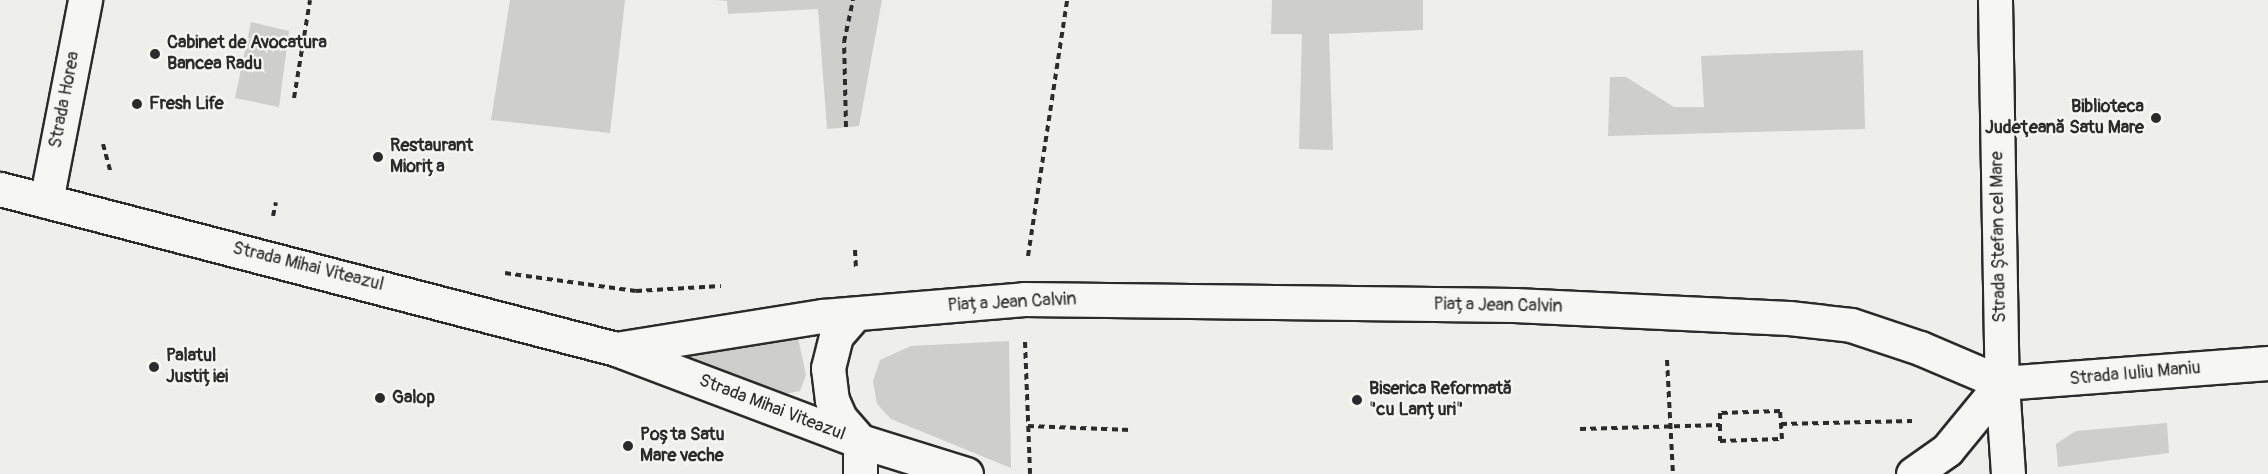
<!DOCTYPE html>
<meta charset="utf-8">
<style>
body{margin:0}
#map{position:relative;width:2268px;height:474px;overflow:hidden;background:#eeeeea;font-family:Pangolin,sans-serif}
div>[style]{position:absolute}
.green>*{inset:0;background:#cececa}
.path>*{height:4px;margin-top:-2px;transform-origin:0;background:repeating-linear-gradient(90deg,#2b2b2b 0 6px,transparent 0 10.5px)}
.roads{filter:drop-shadow(2px 0 #2b2b2b) drop-shadow(-2px 0 #2b2b2b) drop-shadow(0 2px #2b2b2b) drop-shadow(0 -2px #2b2b2b)}
.minor>*{height:33px;margin:-16.5px;padding:0 16.5px;transform-origin:16.5px;border-radius:16.5px;background:#f6f6f2}
.major>*{height:33px;margin:-16.5px;padding:0 16.5px;transform-origin:16.5px;border-radius:16.5px;background:#f6f6f2}
.dots>*{width:16px;height:16px;translate:-50% -50%;box-sizing:border-box;border:3px solid #f6f6f2;border-radius:50%}
span{translate:-50% -50%;white-space:nowrap;text-align:center;line-height:1.15;-webkit-text-stroke:4.5px #f6f6f2;paint-order:stroke}
.poi-label{font-size:18px;color:#2b2b2b;font-weight:700}
.left{translate:0 -50%;text-align:left}
.right{translate:-100% -50%;text-align:right}
.street-label{font-size:18px;color:#2b2b2b}
</style>
<div id="map">
<div class="green">
<div style="clip-path:polygon(510px 0,625px 0,610px 133px,491px 120px)"></div>
<div style="clip-path:polygon(716px 0,882px 0,859px 126px,827px 129px,818px 9px,728px 14px,727px 1px)"></div>
<div style="clip-path:polygon(1272px 0,1423px 0,1423px 30px,1329px 34px,1333px 150px,1299px 149px,1302px 34px,1271px 34px)"></div>
<div style="clip-path:polygon(251px 22px,289px 31px,279px 107px,235px 98px)"></div>
<div style="clip-path:polygon(1863px 50px,1865px 129px,1608px 136px,1610px 77px,1626px 77px,1674px 107px,1704px 107px,1701px 56px)"></div>
<div style="clip-path:polygon(787px 331px,798px 338px,806px 375px,800px 391px,785px 394px,687px 368px,677px 356px)"></div>
<div style="clip-path:polygon(1009px 341px,1011px 468px,891px 419px,877px 404px,873px 381px,880px 360px,911px 346px)"></div>
<div style="clip-path:polygon(2167px 423px,2169px 453px,2058px 467px,2056px 444px,2076px 431px)"></div>
</div>
<div class="path">
<div style="left:294px;top:98px;width:99px;rotate:-80.7deg"></div>
<div style="left:846px;top:127px;width:85px;rotate:-91.3deg"></div>
<div style="left:844px;top:42px;width:43px;rotate:-77.9deg"></div>
<div style="left:103px;top:144px;width:30px;rotate:75deg"></div>
<div style="left:273px;top:216px;width:14px;rotate:-78deg"></div>
<div style="left:855px;top:250px;width:20px;rotate:87deg"></div>
<div style="left:1028px;top:256px;width:259px;rotate:-81.3deg"></div>
<div style="left:505px;top:273px;width:132px;rotate:7.8deg"></div>
<div style="left:636px;top:291px;width:85px;rotate:-3.4deg"></div>
<div style="left:1025px;top:342px;width:132px;rotate:87.8deg"></div>
<div style="left:1667px;top:360px;width:114px;rotate:87deg"></div>
<div style="left:1781px;top:424px;width:131px;rotate:-1.3deg"></div>
<div style="left:1028px;top:426px;width:103px;rotate:2.2deg"></div>
<div style="left:1580px;top:429px;width:140px;rotate:-1.6deg"></div>
<div style="left:1720px;top:425px;width:16px;rotate:90deg"></div>
<div style="left:1720px;top:441px;width:62px;rotate:-1.8deg"></div>
<div style="left:1782px;top:439px;width:28px;rotate:-94deg"></div>
<div style="left:1780px;top:411px;width:60px;rotate:178.1deg"></div>
<div style="left:1720px;top:413px;width:12px;rotate:90deg"></div>
</div>
<div class="roads">
<div class="minor">
<div style="left:1995px;top:0;width:383px;rotate:89deg"></div>
<div style="left:0;top:189px;width:636px;rotate:14.56deg"></div>
<div style="left:616px;top:349px;width:261px;rotate:20.7deg"></div>
<div style="left:860px;top:441px;width:111px;rotate:17.3deg"></div>
<div style="left:46px;top:201px;width:205px;rotate:-79deg"></div>
<div style="left:855px;top:314px;width:29px;rotate:131deg"></div>
<div style="left:836px;top:336px;width:33px;rotate:104deg"></div>
<div style="left:828px;top:368px;width:32px;rotate:83deg"></div>
<div style="left:832px;top:400px;width:20px;rotate:66deg"></div>
<div style="left:840px;top:418px;width:30px;rotate:49deg"></div>
<div style="left:616px;top:349px;width:210px;rotate:-9.1deg"></div>
<div style="left:823px;top:316px;width:202px;rotate:-4.8deg"></div>
<div style="left:1024px;top:299px;width:490px;rotate:0.7deg"></div>
<div style="left:1514px;top:305px;width:275px;rotate:2.7deg"></div>
<div style="left:1789px;top:318px;width:62px;rotate:6.4deg"></div>
<div style="left:1851px;top:325px;width:73px;rotate:18.4deg"></div>
<div style="left:1920px;top:348px;width:89px;rotate:23.1deg"></div>
<div style="left:860px;top:474px;width:33px;rotate:-90deg"></div>
<div style="left:1913px;top:474px;width:42px;rotate:-35.2deg"></div>
<div style="left:1947px;top:450px;width:87px;rotate:-50.6deg"></div>
</div>
<div class="major">
<div style="left:2008px;top:474px;width:91px;rotate:-93.8deg"></div>
<div style="left:2002px;top:383px;width:267px;rotate:-4.3deg"></div>
</div>
</div>
<div class="dots">
<div style="left:155px;top:54px;background:#2b2b2b"></div>
<div style="left:137px;top:104px;background:#2b2b2b"></div>
<div style="left:2156px;top:118px;background:#2b2b2b"></div>
<div style="left:378px;top:157px;background:#2b2b2b"></div>
<div style="left:154px;top:367px;background:#2b2b2b"></div>
<div style="left:380px;top:398px;background:#2b2b2b"></div>
<div style="left:1357px;top:400px;background:#2b2b2b"></div>
<div style="left:628px;top:446px;background:#2b2b2b"></div>
</div>
<div class="poi-label">
<span class="left" style="left:167px;top:54px">Cabinet de Avocatura<br>Bancea Radu</span>
<span class="left" style="left:149px;top:104px">Fresh Life</span>
<span class="right" style="left:2144px;top:118px">Biblioteca<br>Judeţeană Satu Mare</span>
<span class="left" style="left:390px;top:157px">Restaurant<br>Miorița</span>
<span class="left" style="left:166px;top:367px">Palatul<br>Justiției</span>
<span class="left" style="left:1369px;top:400px">Biserica Reformată<br>"cu Lanțuri"</span>
<span class="left" style="left:392px;top:398px">Galop</span>
<span class="left" style="left:640px;top:446px">Poșta Satu<br>Mare veche</span>
</div>
<div class="street-label">
<span style="left:65px;top:100px;rotate:-79deg">Strada Horea</span>
<span style="left:1999px;top:237px;rotate:-91deg">Strada Ștefan cel Mare</span>
<span style="left:308px;top:267px;rotate:14deg">Strada Mihai Viteazul</span>
<span style="left:1012px;top:303px;rotate:-3deg">Piața Jean Calvin</span>
<span style="left:1498px;top:306px;rotate:1deg">Piața Jean Calvin</span>
<span style="left:2135px;top:374px;rotate:-5deg">Strada Iuliu Maniu</span>
<span style="left:772px;top:408px;rotate:21deg">Strada Mihai Viteazul</span>
</div>
</div>
